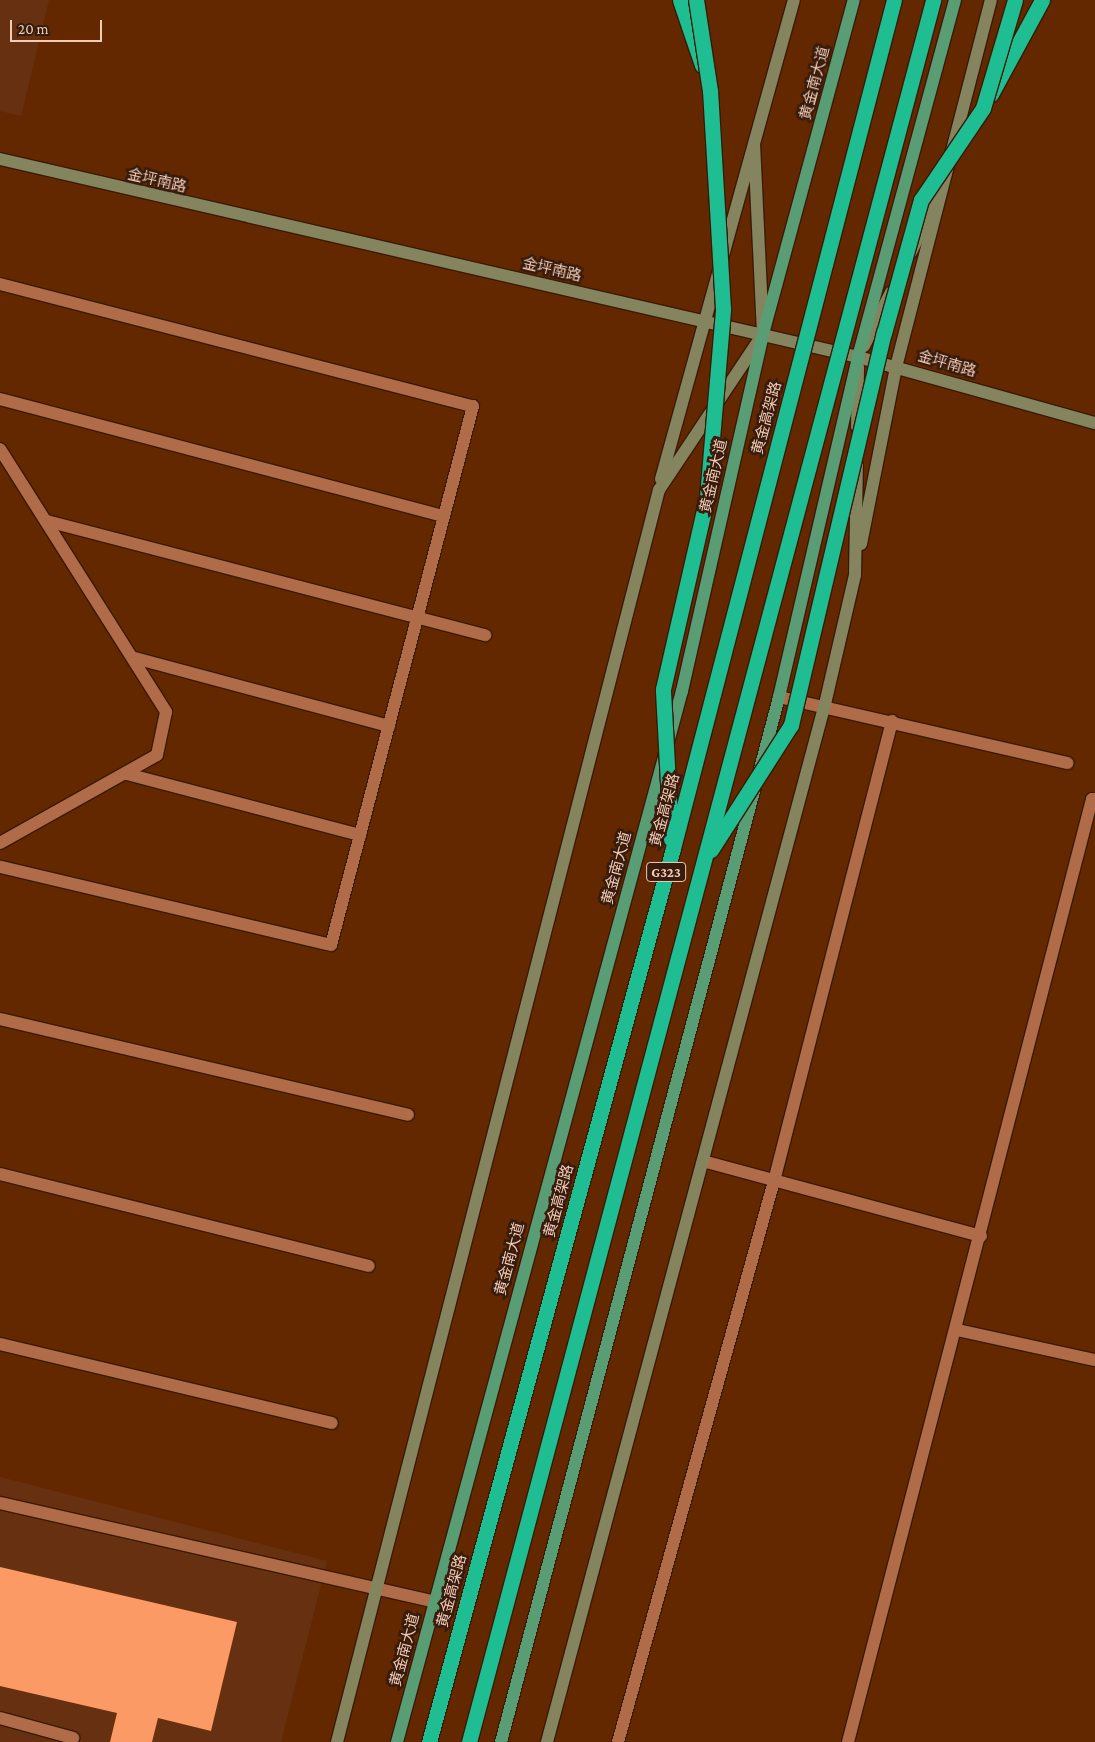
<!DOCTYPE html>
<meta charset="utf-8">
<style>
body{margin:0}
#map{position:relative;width:1095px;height:1742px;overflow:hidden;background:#642800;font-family:"Crimson Pro","Noto Sans SC",serif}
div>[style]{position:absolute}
.built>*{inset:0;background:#673111}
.building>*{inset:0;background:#fc9a65}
.roads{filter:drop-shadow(1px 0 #3a1906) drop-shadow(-1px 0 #3a1906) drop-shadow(0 1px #3a1906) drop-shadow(0 -1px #3a1906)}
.street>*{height:12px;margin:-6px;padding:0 6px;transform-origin:6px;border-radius:6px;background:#b06c48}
.secondary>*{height:12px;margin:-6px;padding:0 6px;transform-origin:6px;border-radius:6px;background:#84845e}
.primary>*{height:12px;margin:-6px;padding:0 6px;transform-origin:6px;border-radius:6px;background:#589d74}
.highway>*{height:15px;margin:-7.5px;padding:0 7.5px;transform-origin:7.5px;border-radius:7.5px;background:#1ebd92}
.bridges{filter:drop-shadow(1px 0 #3a1906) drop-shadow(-1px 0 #3a1906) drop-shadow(0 1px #3a1906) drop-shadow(0 -1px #3a1906)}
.highway-bridge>*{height:15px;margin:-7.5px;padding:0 7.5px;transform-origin:7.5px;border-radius:7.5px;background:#1ebd92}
span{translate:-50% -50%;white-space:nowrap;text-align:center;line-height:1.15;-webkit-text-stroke:5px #371b0c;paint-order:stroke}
.shield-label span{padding:1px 4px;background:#371b0c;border:1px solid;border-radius:4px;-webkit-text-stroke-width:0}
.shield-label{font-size:14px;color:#f1cbb8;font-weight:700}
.street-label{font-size:15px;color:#f1cbb8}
.scale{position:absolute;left:10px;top:20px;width:92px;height:22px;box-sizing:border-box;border:2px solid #f1cbb8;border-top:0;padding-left:6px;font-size:15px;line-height:18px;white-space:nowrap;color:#f1cbb8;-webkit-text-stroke:4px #371b0c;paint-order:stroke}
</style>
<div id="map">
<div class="built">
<div style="clip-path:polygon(0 0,49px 0,21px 116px,0 111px)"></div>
<div style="clip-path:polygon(0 1477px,327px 1561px,281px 1742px,0 1742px)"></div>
</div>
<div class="building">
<div style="clip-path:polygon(0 1567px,237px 1622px,211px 1731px,158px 1718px,152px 1742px,110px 1742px,117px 1713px,0 1686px)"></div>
</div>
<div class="roads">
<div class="street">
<div style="left:0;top:284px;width:488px;rotate:14.5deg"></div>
<div style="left:473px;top:406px;width:557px;rotate:104.76deg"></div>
<div style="left:331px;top:945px;width:340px;rotate:-166.7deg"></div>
<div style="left:0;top:399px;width:459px;rotate:14.8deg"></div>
<div style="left:0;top:449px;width:311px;rotate:57.7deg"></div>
<div style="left:166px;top:712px;width:44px;rotate:101.8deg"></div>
<div style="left:157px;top:755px;width:180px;rotate:150.7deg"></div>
<div style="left:47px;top:521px;width:453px;rotate:14.6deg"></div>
<div style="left:135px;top:658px;width:263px;rotate:15deg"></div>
<div style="left:779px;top:697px;width:296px;rotate:12.9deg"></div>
<div style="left:127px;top:774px;width:241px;rotate:14.7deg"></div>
<div style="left:0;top:1019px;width:419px;rotate:13.2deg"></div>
<div style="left:703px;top:1161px;width:288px;rotate:15.1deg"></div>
<div style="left:0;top:1174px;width:380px;rotate:14deg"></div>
<div style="left:957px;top:1330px;width:141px;rotate:12.3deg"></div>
<div style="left:0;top:1344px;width:341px;rotate:13.4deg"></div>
<div style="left:0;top:1503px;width:445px;rotate:12.8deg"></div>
<div style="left:0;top:1718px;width:76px;rotate:15.3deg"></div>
<div style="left:618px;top:1742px;width:582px;rotate:-74.46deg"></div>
<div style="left:774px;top:1181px;width:475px;rotate:-75.6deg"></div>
<div style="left:848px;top:1742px;width:974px;rotate:-75.49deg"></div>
<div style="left:1092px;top:799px;width:3px"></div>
</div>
<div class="secondary">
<div style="left:0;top:159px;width:881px;rotate:12.99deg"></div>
<div style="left:858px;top:357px;width:246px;rotate:15.6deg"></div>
<div style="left:911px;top:252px;width:55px;rotate:-63.9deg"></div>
<div style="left:864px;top:346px;width:60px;rotate:-63.4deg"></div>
<div style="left:857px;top:427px;width:60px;rotate:-89deg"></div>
<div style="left:661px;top:479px;width:497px;rotate:-74.5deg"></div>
<div style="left:861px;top:544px;width:180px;rotate:-78.8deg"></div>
<div style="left:896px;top:367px;width:379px;rotate:-75.5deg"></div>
<div style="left:337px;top:1742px;width:1293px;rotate:-75.58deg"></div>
<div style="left:659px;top:490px;width:187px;rotate:-56.3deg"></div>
<div style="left:763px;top:334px;width:190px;rotate:-92.7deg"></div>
<div style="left:547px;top:1742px;width:1075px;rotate:-75.01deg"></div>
<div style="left:825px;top:704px;width:132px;rotate:-76.9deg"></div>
<div style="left:855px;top:575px;width:110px;rotate:-89deg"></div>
</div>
<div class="primary">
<div style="left:397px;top:1742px;width:1089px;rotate:-74.83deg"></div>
<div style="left:682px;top:691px;width:366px;rotate:-77.2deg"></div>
<div style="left:763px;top:334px;width:346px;rotate:-74.8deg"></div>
<div style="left:501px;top:1742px;width:1081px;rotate:-75.1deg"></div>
<div style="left:779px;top:697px;width:349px;rotate:-76.9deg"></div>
<div style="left:858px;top:357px;width:370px;rotate:-74.8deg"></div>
</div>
<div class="highway">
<div style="left:680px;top:0;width:69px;rotate:71.3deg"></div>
<div style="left:991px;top:94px;width:107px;rotate:-61.5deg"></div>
</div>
</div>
<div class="bridges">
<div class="highway-bridge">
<div style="left:671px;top:839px;width:150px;rotate:-93.1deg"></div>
<div style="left:663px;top:689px;width:197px;rotate:-77.1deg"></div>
<div style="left:707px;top:497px;width:189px;rotate:-85.1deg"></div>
<div style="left:723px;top:309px;width:218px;rotate:-93.4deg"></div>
<div style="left:710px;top:91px;width:92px;rotate:-98.7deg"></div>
<div style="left:711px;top:850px;width:148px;rotate:-57.4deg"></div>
<div style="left:791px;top:725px;width:403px;rotate:-76.7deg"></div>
<div style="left:884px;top:333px;width:138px;rotate:-74.5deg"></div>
<div style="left:921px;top:200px;width:111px;rotate:-56deg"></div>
<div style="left:983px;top:108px;width:113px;rotate:-73.5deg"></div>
<div style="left:429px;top:1742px;width:923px;rotate:-74.73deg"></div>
<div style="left:672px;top:852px;width:880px;rotate:-75.4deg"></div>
<div style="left:469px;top:1742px;width:1803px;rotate:-75.08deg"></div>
</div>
</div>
<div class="shield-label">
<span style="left:666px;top:872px">G323</span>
</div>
<div class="street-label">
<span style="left:815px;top:83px;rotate:-75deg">黄金南大道</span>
<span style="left:157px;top:181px;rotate:13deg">金坪南路</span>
<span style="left:552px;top:270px;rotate:13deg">金坪南路</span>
<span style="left:947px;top:364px;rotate:16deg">金坪南路</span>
<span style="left:767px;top:418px;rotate:-75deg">黄金高架路</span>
<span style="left:714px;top:476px;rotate:-77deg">黄金南大道</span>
<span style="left:665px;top:810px;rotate:-75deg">黄金高架路</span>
<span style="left:617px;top:868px;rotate:-75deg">黄金南大道</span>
<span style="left:559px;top:1201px;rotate:-75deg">黄金高架路</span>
<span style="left:510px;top:1259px;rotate:-75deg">黄金南大道</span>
<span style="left:452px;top:1591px;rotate:-75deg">黄金高架路</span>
<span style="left:405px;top:1650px;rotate:-75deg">黄金南大道</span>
</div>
<div class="scale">20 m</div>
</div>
